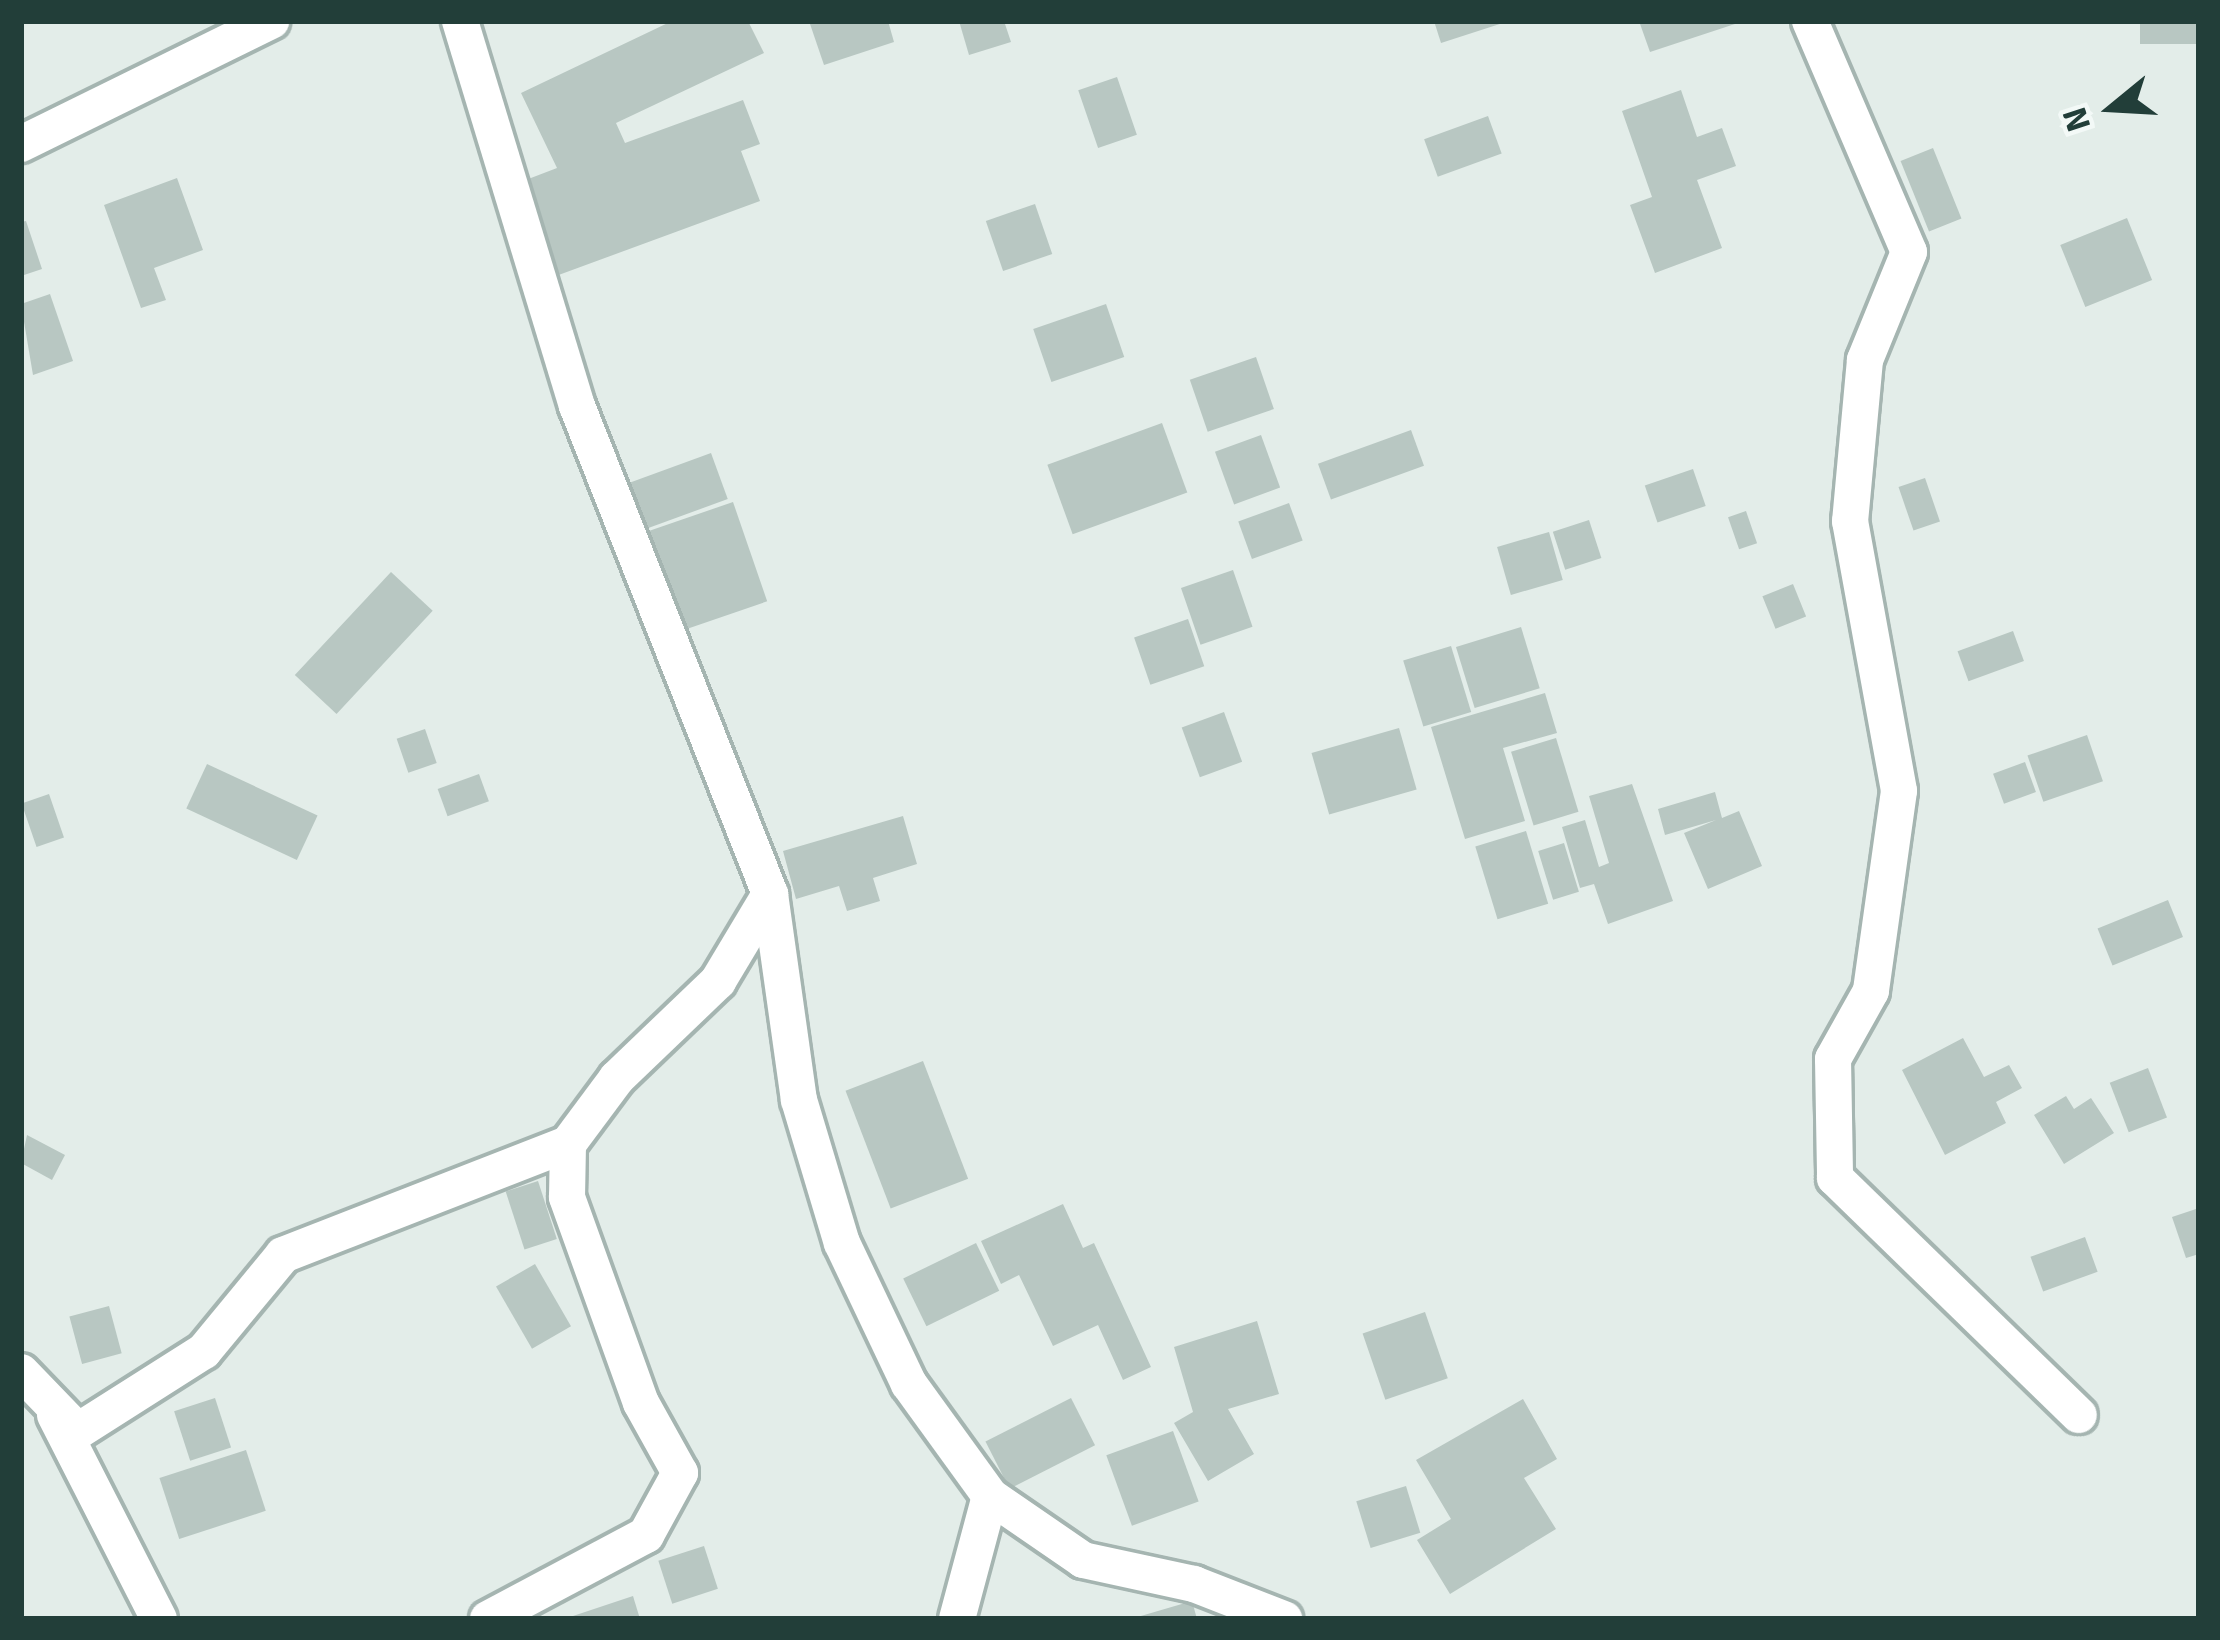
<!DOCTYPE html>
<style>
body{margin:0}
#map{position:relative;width:2220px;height:1640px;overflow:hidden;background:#e3ede9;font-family:Signika,sans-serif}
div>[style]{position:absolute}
.building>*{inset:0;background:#b8c7c2;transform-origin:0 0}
.roads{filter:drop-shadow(3px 0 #a5b5b1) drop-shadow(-3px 0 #a5b5b1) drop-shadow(0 3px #a5b5b1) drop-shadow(0 -3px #a5b5b1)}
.minor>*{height:36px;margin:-18px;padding:0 18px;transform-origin:18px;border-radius:18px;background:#fff}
span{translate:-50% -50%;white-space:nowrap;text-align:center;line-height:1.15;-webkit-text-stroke:9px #f3f9f7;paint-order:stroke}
.frame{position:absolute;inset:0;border:24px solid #223e39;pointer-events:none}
.north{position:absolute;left:2052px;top:48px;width:120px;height:120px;-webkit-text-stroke:9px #f3f9f7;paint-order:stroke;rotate:252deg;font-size:33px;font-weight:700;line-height:48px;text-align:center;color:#223e39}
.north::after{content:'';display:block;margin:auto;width:42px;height:54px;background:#223e39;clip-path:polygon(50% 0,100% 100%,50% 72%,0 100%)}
</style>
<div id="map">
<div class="building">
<div style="clip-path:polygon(672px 21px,748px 21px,764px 53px,616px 123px,625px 143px,743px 100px,760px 144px,741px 151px,760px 201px,545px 280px,510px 186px,557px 168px,521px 93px)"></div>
<div style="clip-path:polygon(809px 21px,888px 21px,894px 42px,824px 65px)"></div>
<div style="clip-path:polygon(959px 21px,1004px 21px,1011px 42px,969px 55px)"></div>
<div style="clip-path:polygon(1434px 21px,1506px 21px,1506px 22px,1441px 43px)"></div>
<div style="clip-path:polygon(1639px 21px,1741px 21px,1741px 22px,1650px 52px)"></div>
<div style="left:2140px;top:21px;width:59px;height:23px"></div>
<div style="left:1117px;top:77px;width:61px;height:41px;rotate:71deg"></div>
<div style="clip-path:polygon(1681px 90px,1697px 137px,1722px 128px,1736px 166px,1697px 180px,1722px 248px,1655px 273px,1630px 205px,1652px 197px,1622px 111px)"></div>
<div style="left:1488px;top:116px;width:40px;height:68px;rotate:70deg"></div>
<div style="left:1933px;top:148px;width:76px;height:35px;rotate:68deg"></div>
<div style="clip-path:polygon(177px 178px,203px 250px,154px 268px,166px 300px,141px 308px,104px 205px)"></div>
<div style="left:1035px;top:204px;width:53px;height:52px;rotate:71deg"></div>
<div style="left:2127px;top:218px;width:67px;height:72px;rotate:68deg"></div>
<div style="clip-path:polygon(26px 221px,42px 269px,21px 276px,21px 222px)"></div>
<div style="clip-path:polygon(50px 294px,73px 361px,33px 375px,21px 304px)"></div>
<div style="left:1106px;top:304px;width:56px;height:77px;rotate:71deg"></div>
<div style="left:1256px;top:357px;width:55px;height:70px;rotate:71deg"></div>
<div style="left:1162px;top:423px;width:74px;height:122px;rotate:70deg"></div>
<div style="left:1411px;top:430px;width:38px;height:99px;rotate:70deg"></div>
<div style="left:1261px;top:435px;width:56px;height:49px;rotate:70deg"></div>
<div style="left:711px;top:453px;width:49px;height:102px;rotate:70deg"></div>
<div style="left:1693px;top:469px;width:39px;height:51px;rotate:71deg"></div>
<div style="left:1925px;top:478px;width:46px;height:28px;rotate:71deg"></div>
<div style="left:733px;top:502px;width:105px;height:99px;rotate:71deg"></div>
<div style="left:1289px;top:503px;width:40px;height:54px;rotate:70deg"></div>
<div style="left:1746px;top:511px;width:34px;height:19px;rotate:71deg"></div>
<div style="left:1589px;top:520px;width:40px;height:38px;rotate:72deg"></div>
<div style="left:1549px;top:532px;width:50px;height:54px;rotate:74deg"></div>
<div style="left:1233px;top:570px;width:60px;height:55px;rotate:71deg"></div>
<div style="left:391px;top:572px;width:57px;height:141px;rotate:43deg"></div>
<div style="left:1793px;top:584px;width:35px;height:33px;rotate:68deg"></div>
<div style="left:1188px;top:619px;width:50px;height:57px;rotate:71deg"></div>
<div style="left:1521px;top:627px;width:64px;height:68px;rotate:73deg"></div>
<div style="left:2013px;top:631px;width:32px;height:59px;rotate:70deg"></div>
<div style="left:1451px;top:646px;width:69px;height:50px;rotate:73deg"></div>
<div style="clip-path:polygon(1545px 693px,1557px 733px,1503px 748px,1525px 821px,1465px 839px,1431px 727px)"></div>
<div style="left:1224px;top:712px;width:53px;height:45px;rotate:70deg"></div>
<div style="left:1399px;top:728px;width:64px;height:91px;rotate:74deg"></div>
<div style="left:425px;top:729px;width:36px;height:30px;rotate:71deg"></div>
<div style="left:2087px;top:735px;width:49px;height:63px;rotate:71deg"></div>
<div style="left:1556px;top:738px;width:77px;height:47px;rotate:73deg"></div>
<div style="left:2025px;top:762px;width:32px;height:34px;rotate:70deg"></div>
<div style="left:207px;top:764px;width:122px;height:49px;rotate:25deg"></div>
<div style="left:479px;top:774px;width:29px;height:44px;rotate:70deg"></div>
<div style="clip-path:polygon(1632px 784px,1673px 901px,1608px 924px,1594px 884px,1580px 888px,1562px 827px,1585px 820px,1599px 867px,1609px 863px,1589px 796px)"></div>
<div style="clip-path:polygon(1715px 792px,1722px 818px,1739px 811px,1762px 866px,1708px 889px,1684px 833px,1716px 820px,1665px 835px,1658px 809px)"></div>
<div style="left:49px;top:794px;width:46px;height:29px;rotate:71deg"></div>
<div style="clip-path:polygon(903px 816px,917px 864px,873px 878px,880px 901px,847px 911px,839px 886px,796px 899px,783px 851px)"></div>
<div style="left:1526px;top:831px;width:76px;height:53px;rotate:73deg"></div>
<div style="left:1564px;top:843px;width:51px;height:27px;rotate:73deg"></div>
<div style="left:2168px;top:900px;width:40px;height:76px;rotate:68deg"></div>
<div style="clip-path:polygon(1963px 1038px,1984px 1077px,2009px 1065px,2022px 1088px,1996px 1102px,2006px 1123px,1945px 1155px,1902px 1070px)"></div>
<div style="left:923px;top:1061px;width:126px;height:83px;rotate:69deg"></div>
<div style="left:2148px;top:1068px;width:53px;height:41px;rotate:69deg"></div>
<div style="clip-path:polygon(2066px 1096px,2074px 1109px,2091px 1098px,2114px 1133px,2064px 1164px,2034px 1115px)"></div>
<div style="clip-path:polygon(27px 1135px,65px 1155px,52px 1180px,21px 1163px)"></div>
<div style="left:538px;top:1181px;width:61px;height:34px;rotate:72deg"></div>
<div style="clip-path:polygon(1063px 1204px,1083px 1248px,1094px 1243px,1151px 1367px,1123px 1380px,1098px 1325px,1053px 1346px,1019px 1275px,1001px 1284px,981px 1241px)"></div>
<div style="clip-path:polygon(2199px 1208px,2199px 1254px,2186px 1258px,2172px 1217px)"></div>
<div style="left:2085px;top:1237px;width:37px;height:58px;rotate:70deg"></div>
<div style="left:976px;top:1243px;width:53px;height:81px;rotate:64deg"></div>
<div style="left:535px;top:1264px;width:72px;height:45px;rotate:60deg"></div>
<div style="left:109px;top:1306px;width:49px;height:41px;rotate:75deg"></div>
<div style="left:1425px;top:1312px;width:70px;height:66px;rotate:71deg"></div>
<div style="clip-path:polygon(1257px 1321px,1279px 1394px,1228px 1409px,1254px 1454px,1208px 1481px,1174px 1423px,1193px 1412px,1174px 1347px)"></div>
<div style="left:215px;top:1398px;width:52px;height:43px;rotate:72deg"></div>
<div style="left:1071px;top:1398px;width:53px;height:96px;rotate:63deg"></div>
<div style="clip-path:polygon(1523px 1399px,1557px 1459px,1524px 1478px,1556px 1529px,1450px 1594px,1417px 1540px,1451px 1519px,1416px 1460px)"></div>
<div style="left:1173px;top:1431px;width:75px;height:71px;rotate:70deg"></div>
<div style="left:246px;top:1450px;width:64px;height:91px;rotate:72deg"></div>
<div style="left:1406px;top:1486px;width:49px;height:52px;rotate:73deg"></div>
<div style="left:704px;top:1546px;width:45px;height:48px;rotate:72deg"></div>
<div style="clip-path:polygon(633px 1596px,640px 1619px,567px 1619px,567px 1618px)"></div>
<div style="clip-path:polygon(1192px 1601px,1197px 1619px,1134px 1619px,1134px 1618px)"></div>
</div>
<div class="roads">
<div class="minor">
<div style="left:460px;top:21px;width:402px;rotate:73.1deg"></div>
<div style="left:577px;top:406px;width:525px;rotate:68.42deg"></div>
<div style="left:770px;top:894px;width:208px;rotate:82deg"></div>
<div style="left:799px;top:1100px;width:149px;rotate:73.3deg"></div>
<div style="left:842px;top:1243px;width:156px;rotate:64.6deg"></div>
<div style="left:909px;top:1384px;width:138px;rotate:54.1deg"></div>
<div style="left:990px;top:1496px;width:113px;rotate:34.5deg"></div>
<div style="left:1083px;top:1560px;width:114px;rotate:12.2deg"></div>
<div style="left:1194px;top:1584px;width:97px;rotate:21.3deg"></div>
<div style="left:1810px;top:21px;width:251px;rotate:66.8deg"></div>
<div style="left:1909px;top:252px;width:117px;rotate:112.2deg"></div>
<div style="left:1865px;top:360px;width:162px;rotate:95.3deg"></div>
<div style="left:1850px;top:521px;width:274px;rotate:79.7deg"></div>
<div style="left:1899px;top:791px;width:202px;rotate:98deg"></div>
<div style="left:1871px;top:991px;width:78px;rotate:119.2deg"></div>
<div style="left:1833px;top:1059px;width:119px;rotate:89deg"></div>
<div style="left:1835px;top:1178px;width:340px;rotate:44.2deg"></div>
<div style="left:21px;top:144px;width:279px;rotate:-26.2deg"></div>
<div style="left:21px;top:1372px;width:82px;rotate:46deg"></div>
<div style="left:78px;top:1431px;width:149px;rotate:-32.4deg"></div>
<div style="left:204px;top:1351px;width:124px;rotate:-50.5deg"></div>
<div style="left:283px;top:1255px;width:306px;rotate:-21.3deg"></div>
<div style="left:55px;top:1415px;width:229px;rotate:63deg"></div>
<div style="left:488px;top:1619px;width:179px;rotate:-28deg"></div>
<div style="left:646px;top:1535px;width:71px;rotate:-61.3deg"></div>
<div style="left:680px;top:1473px;width:80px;rotate:-119.1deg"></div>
<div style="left:641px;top:1403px;width:219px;rotate:-109.8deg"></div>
<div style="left:567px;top:1197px;width:53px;rotate:-88.9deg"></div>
<div style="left:568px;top:1144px;width:82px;rotate:-53.4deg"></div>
<div style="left:617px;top:1078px;width:140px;rotate:-43.8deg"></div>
<div style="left:718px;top:981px;width:101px;rotate:-59.1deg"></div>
<div style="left:957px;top:1619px;width:127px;rotate:-75deg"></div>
</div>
</div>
<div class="frame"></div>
<div class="north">N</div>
</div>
